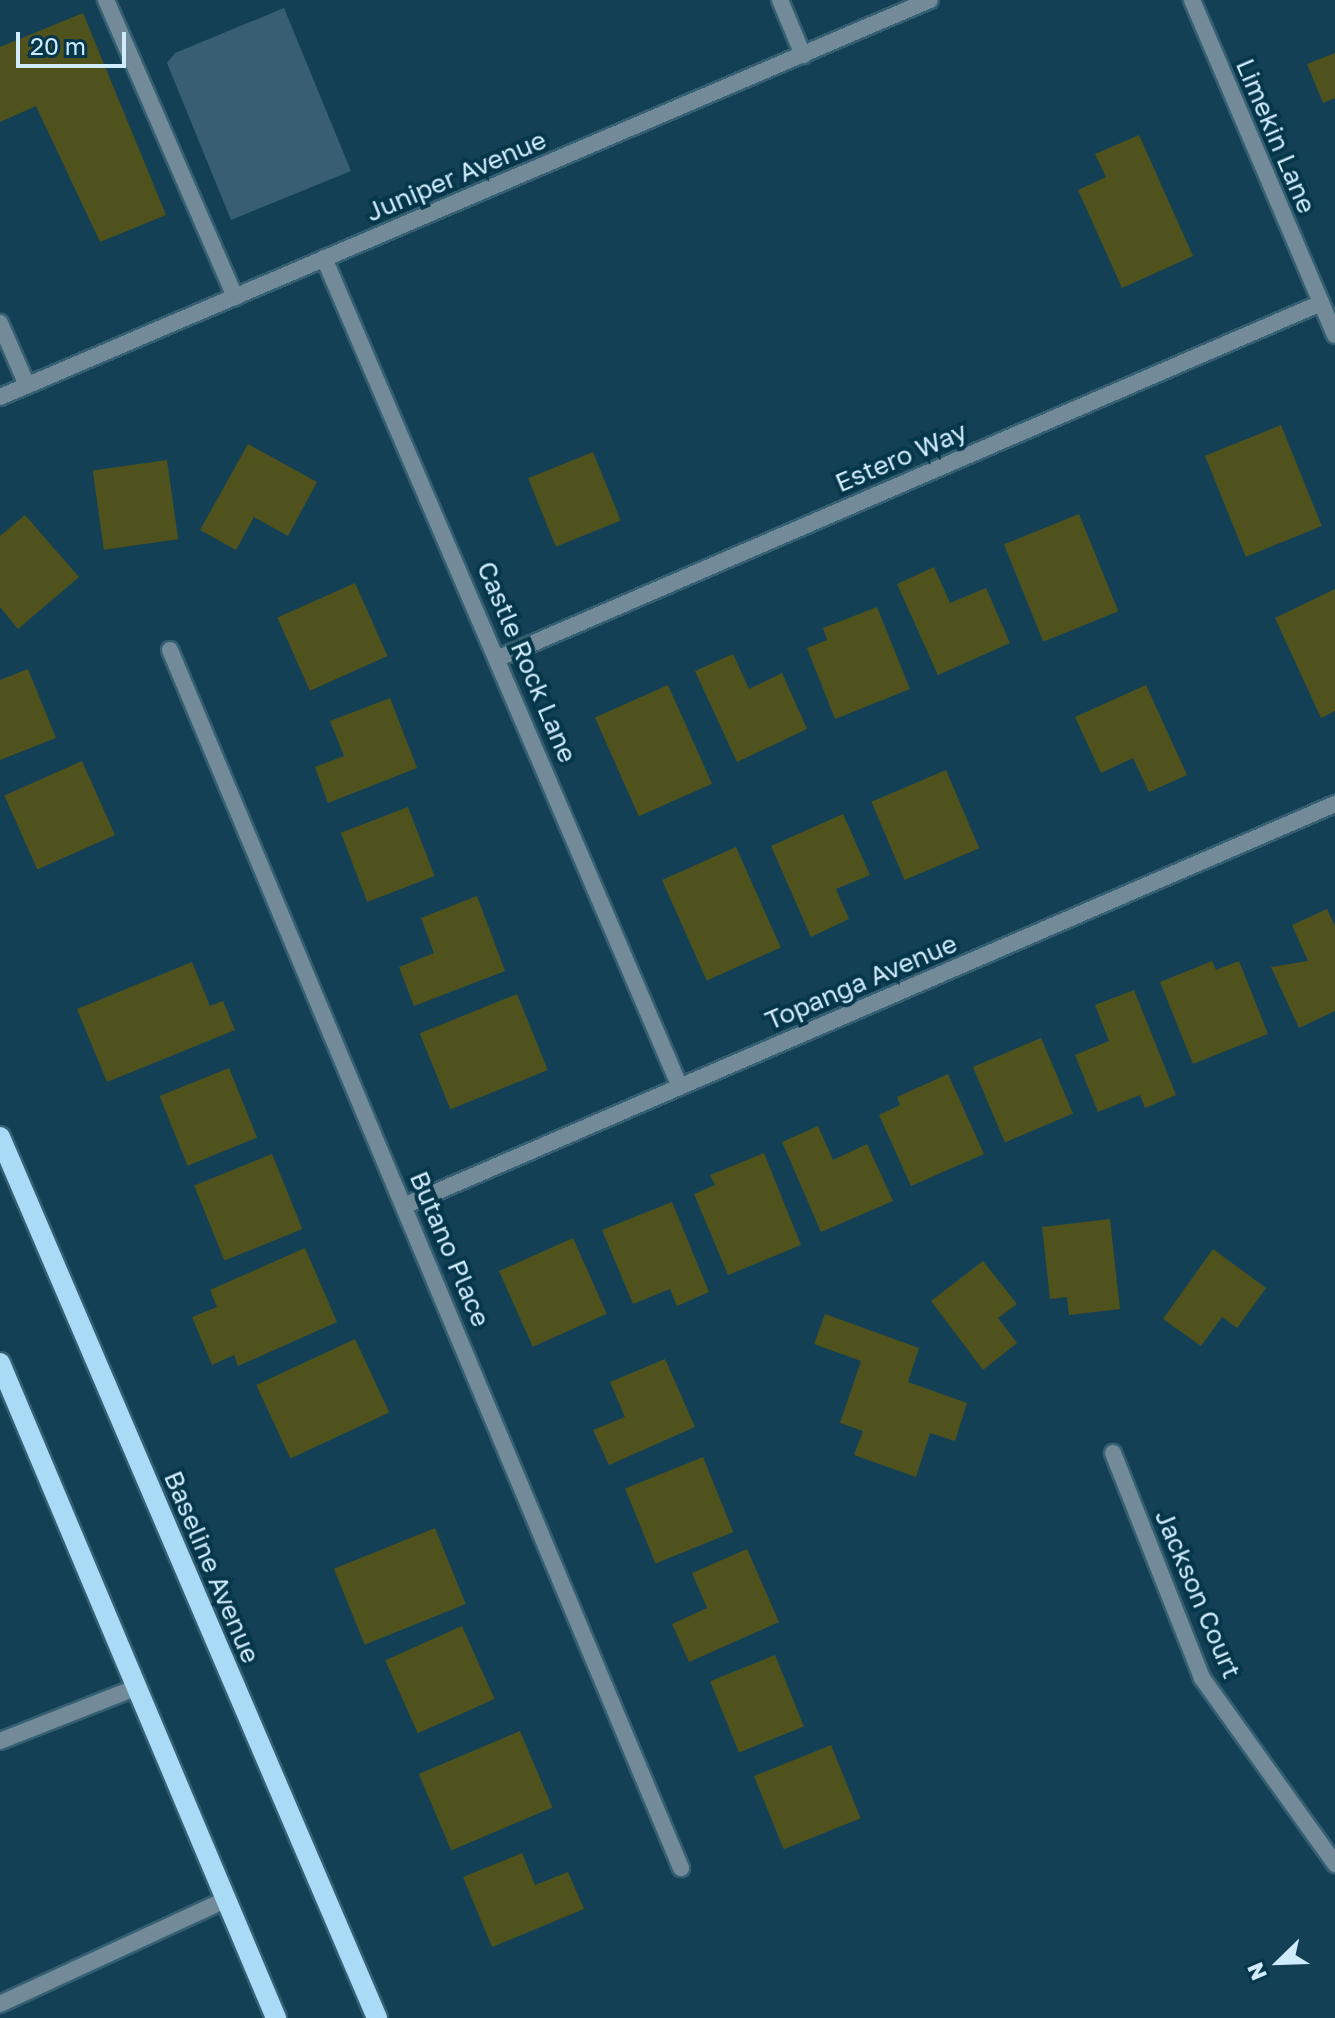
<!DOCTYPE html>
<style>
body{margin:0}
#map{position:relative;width:1335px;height:2018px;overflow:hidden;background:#134055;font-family:"Golos Text",sans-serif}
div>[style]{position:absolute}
.green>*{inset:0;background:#375e73}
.building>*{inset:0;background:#4f521d;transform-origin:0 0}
.roads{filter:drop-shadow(2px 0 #355f73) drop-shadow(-2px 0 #355f73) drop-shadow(0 2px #355f73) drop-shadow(0 -2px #355f73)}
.service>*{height:16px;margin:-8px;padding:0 8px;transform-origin:8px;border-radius:8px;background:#738b99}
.minor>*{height:16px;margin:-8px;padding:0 8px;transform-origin:8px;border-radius:8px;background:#738b99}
.tertiary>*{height:16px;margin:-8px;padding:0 8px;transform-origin:8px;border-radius:8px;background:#738b99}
.primary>*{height:20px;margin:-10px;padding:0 10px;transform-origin:10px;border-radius:10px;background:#a9dbf6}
span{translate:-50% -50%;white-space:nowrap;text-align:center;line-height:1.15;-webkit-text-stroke:8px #06364a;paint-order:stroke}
.street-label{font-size:26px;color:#cfebfc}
.north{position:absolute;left:1239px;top:1922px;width:80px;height:80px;-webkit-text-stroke:6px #06364a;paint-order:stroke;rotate:247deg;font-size:22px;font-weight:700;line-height:32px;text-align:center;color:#cfebfc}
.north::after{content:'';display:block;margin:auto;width:28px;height:36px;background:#cfebfc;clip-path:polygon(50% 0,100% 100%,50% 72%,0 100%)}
.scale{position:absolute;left:16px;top:32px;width:110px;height:36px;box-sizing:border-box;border:4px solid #cfebfc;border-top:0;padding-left:10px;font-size:24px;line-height:28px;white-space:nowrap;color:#cfebfc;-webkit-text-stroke:6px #06364a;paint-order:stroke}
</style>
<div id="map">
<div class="green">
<div style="clip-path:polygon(284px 8px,351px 171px,231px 220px,167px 63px,175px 53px)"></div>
</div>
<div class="building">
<div style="clip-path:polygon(83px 13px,166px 215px,100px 242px,36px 106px,0 122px,0 47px)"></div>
<div style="clip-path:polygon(1335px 53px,1335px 98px,1323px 103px,1307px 64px)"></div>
<div style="clip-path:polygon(1139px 135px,1193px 256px,1122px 288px,1078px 190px,1106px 177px,1095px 154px)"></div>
<div style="left:1281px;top:425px;width:109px;height:82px;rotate:68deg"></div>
<div style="clip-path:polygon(248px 444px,317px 482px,288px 536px,254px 517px,236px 550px,200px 530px)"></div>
<div style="left:593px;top:452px;width:74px;height:70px;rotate:68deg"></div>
<div style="left:167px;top:460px;width:80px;height:75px;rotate:82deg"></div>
<div style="left:1079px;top:514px;width:105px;height:81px;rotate:68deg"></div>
<div style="clip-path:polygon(25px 515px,79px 577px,18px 629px,0 607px,0 536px)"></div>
<div style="clip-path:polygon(934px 567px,950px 603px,986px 588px,1010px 643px,938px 675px,897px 584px)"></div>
<div style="left:355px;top:583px;width:80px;height:85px;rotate:66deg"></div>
<div style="clip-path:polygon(1335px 589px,1335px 711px,1321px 718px,1275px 618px)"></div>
<div style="clip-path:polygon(877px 607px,910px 689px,835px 719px,807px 648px,827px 640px,823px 628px)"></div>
<div style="clip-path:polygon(733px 654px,749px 689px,782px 673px,807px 729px,737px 762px,695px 671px)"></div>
<div style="clip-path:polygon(28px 669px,56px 738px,0 760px,0 680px)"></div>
<div style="left:668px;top:685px;width:108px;height:80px;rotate:66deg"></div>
<div style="clip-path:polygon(1146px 685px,1187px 775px,1149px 792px,1133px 758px,1101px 773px,1075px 717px)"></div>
<div style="clip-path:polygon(390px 698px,417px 768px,328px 803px,315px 767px,344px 756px,330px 721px)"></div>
<div style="left:82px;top:761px;width:81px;height:85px;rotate:66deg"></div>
<div style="left:946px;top:770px;width:85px;height:81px;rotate:67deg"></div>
<div style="left:408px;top:807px;width:74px;height:72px;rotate:69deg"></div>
<div style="clip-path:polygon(843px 814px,870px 875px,836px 889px,849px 919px,811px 937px,771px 846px)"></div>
<div style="left:736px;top:847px;width:110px;height:81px;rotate:66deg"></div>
<div style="clip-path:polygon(477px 896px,505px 971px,414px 1006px,399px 967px,434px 953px,421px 918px)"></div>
<div style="clip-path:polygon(1327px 909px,1335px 926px,1335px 1011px,1299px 1028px,1271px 967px,1308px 961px,1292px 925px)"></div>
<div style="clip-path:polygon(1212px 961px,1216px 970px,1239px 961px,1268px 1034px,1193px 1064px,1160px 982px)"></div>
<div style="clip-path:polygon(192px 962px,210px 1006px,223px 1001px,235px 1030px,107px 1082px,77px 1009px)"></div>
<div style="clip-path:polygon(1134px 990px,1176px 1095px,1145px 1108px,1140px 1095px,1098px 1112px,1075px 1055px,1109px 1041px,1095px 1005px)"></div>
<div style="left:517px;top:994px;width:82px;height:105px;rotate:68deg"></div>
<div style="left:1041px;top:1038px;width:82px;height:74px;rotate:67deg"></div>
<div style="left:229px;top:1068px;width:75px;height:75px;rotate:68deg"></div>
<div style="clip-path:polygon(948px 1074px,984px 1154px,911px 1186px,879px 1115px,900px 1105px,897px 1097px)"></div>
<div style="clip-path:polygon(818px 1126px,833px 1160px,867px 1144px,893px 1201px,821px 1232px,782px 1142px)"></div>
<div style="clip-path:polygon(764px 1153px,801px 1245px,728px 1275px,694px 1194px,715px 1185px,710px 1175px)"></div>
<div style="left:272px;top:1154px;width:81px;height:84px;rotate:68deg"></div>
<div style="clip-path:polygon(672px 1202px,709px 1292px,677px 1306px,670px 1289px,633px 1304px,602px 1230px)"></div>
<div style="clip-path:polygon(1110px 1219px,1120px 1309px,1069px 1315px,1067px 1297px,1050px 1299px,1042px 1227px)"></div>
<div style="left:573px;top:1238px;width:83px;height:81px;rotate:66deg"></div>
<div style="clip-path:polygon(305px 1248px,337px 1322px,238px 1366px,234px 1355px,212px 1365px,192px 1317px,217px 1307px,210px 1290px)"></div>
<div style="clip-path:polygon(1213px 1249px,1266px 1288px,1237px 1328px,1222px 1317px,1201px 1346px,1163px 1319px)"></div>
<div style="clip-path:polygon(983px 1261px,1017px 1304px,998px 1318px,1017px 1343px,983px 1370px,931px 1301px)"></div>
<div style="clip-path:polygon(825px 1314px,919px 1348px,908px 1382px,967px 1403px,955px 1441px,930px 1433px,916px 1477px,854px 1455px,863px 1431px,840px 1423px,861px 1361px,814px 1344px)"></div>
<div style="left:355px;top:1339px;width:81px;height:109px;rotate:65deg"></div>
<div style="clip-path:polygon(665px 1359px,695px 1427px,609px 1465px,593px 1430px,625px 1417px,610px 1382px)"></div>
<div style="left:703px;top:1457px;width:81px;height:84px;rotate:68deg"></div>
<div style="left:435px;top:1528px;width:82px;height:109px;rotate:68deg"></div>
<div style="clip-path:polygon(747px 1549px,779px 1622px,689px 1662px,672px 1624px,707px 1608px,692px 1573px)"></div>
<div style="left:462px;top:1626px;width:80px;height:84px;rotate:66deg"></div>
<div style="left:775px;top:1655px;width:77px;height:70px;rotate:68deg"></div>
<div style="left:520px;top:1731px;width:83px;height:110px;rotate:67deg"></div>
<div style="left:831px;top:1745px;width:79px;height:83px;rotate:68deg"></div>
<div style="clip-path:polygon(522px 1853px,535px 1885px,568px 1872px,584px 1909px,492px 1947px,463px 1877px)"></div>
</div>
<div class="roads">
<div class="service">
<div style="left:106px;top:0;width:324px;rotate:66.5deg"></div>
<div style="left:0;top:323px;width:68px;rotate:66.5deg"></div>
<div style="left:0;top:2004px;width:248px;rotate:-24.8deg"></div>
</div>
<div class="minor">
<div style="left:780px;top:0;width:60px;rotate:67.3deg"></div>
<div style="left:1192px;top:0;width:364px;rotate:66.9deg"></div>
<div style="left:324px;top:258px;width:902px;rotate:66.76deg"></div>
<div style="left:170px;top:650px;width:1321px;rotate:67.24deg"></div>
<div style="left:501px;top:657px;width:893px;rotate:-23.35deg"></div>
<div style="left:406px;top:1205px;width:1012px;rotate:-23.35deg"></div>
<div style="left:1113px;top:1453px;width:242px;rotate:68.4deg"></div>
<div style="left:1202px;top:1678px;width:229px;rotate:54.4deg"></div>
<div style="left:0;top:1741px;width:143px;rotate:-21.4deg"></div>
</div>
<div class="tertiary">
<div style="left:0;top:397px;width:1011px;rotate:-23.12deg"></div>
</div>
<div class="primary">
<div style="left:0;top:1137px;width:958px;rotate:66.83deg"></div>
<div style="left:0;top:1363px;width:711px;rotate:67.15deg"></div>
</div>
</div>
<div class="street-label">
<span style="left:1276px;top:136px;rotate:67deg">Limekin Lane</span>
<span style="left:456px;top:176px;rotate:-23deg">Juniper Avenue</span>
<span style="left:901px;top:457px;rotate:-23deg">Estero Way</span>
<span style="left:527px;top:662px;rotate:67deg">Castle Rock Lane</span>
<span style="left:861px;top:982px;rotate:-23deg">Topanga Avenue</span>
<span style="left:450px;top:1249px;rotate:67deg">Butano Place</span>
<span style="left:212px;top:1567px;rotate:67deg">Baseline Avenue</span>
<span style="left:1198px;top:1594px;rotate:67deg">Jackson Court</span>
</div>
<div class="north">N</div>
<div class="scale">20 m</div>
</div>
